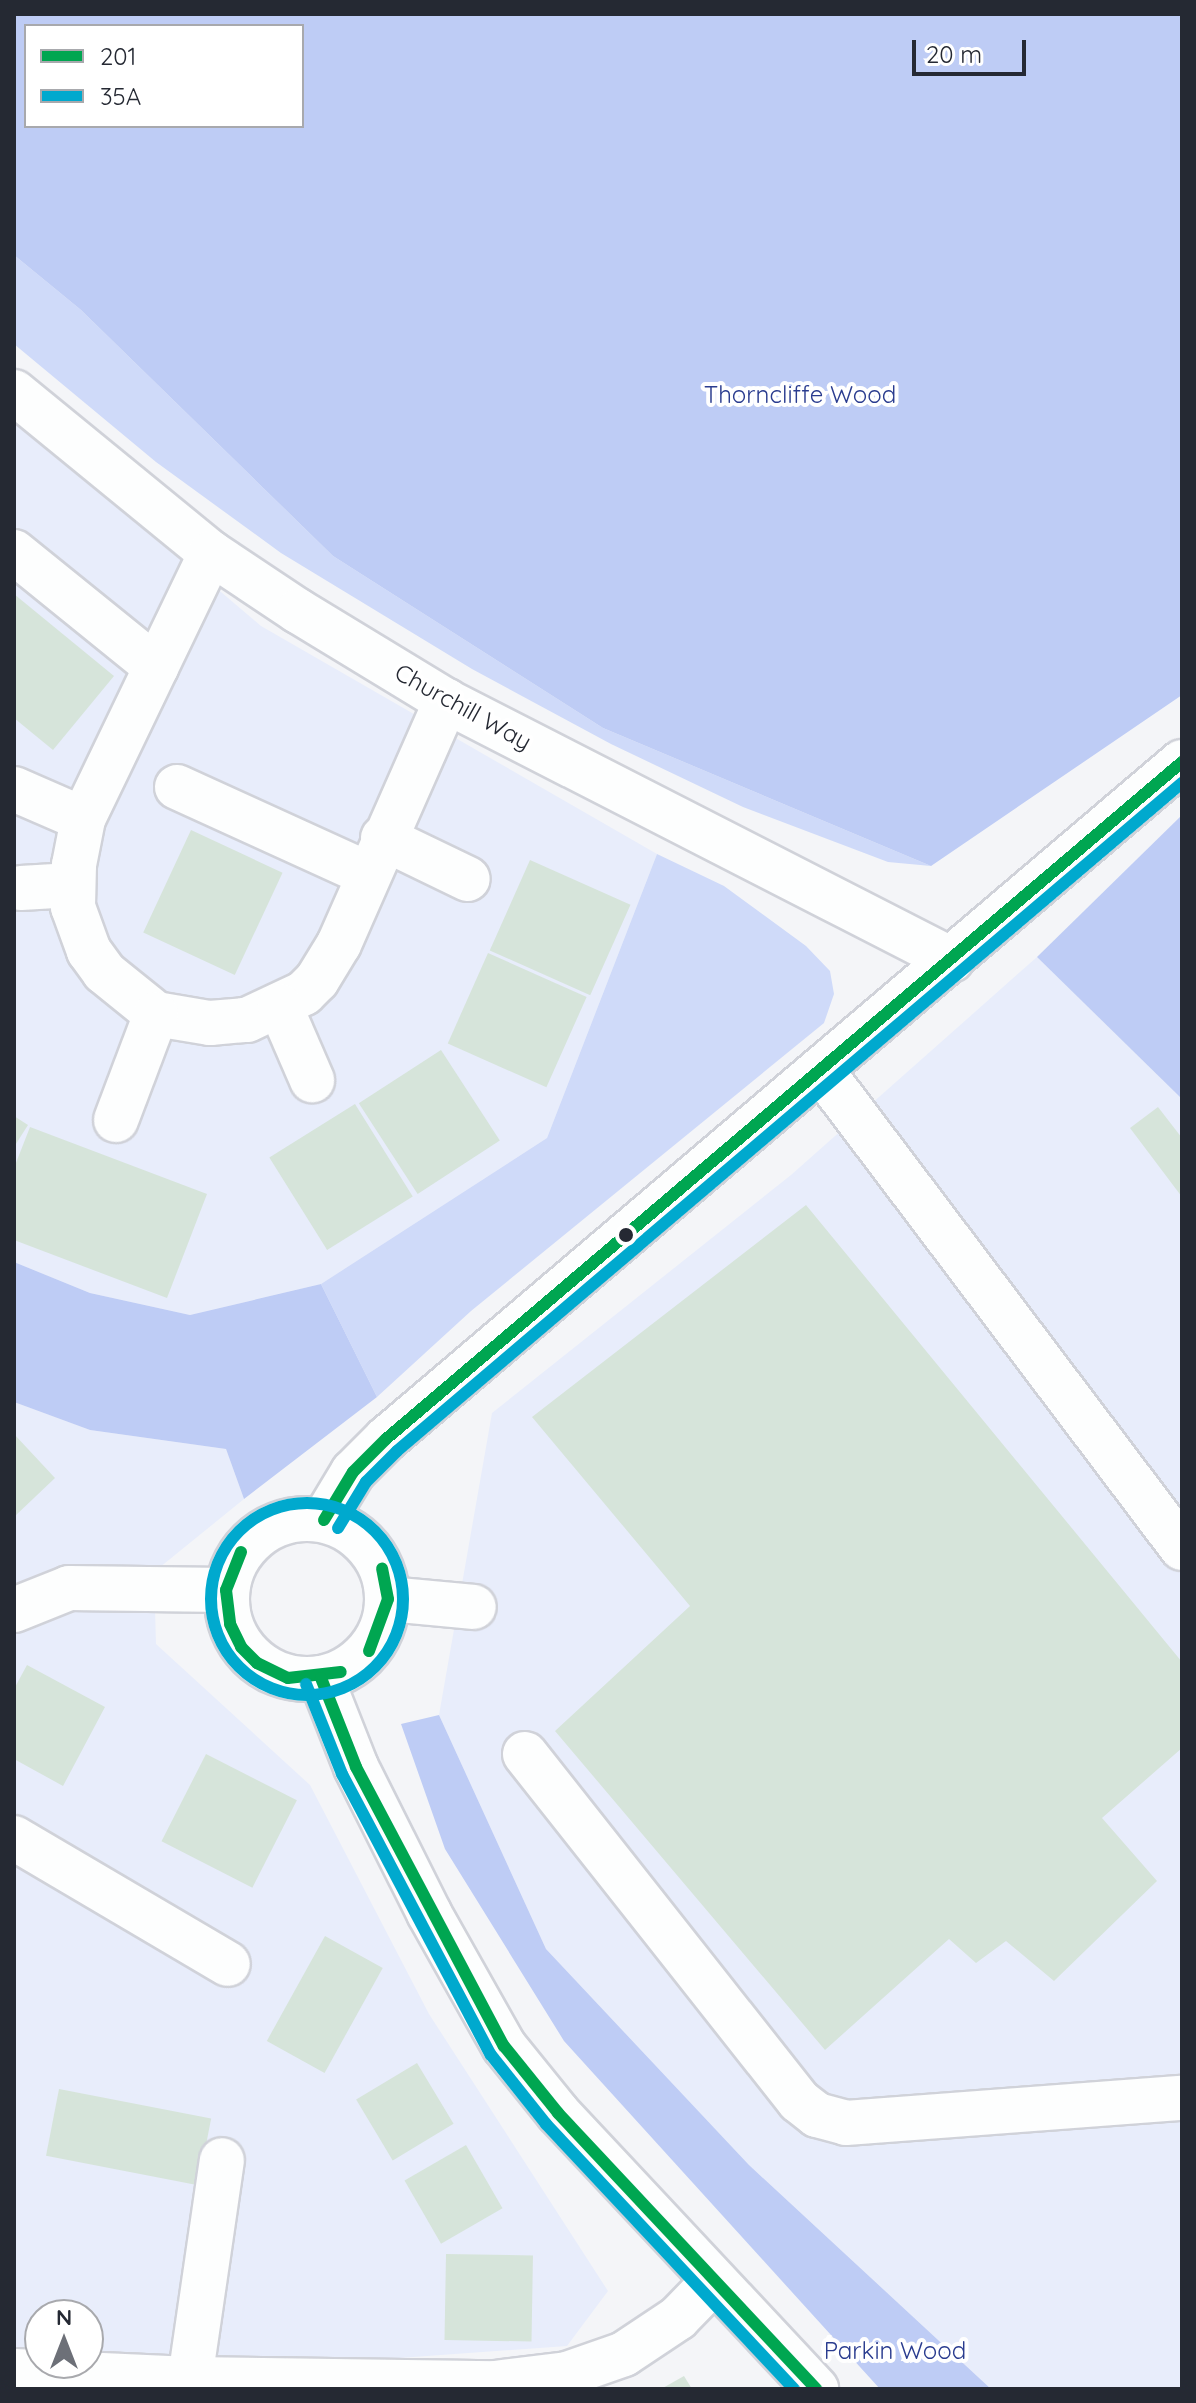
<!DOCTYPE html>
<style>
body{margin:0}
#map{position:relative;width:1196px;height:2403px;overflow:hidden;background:#f4f5f8;font-family:Quicksand,sans-serif}
div>[style]{position:absolute}
.built>*{inset:0;background:#e8edfb}
.green>*{inset:0;background:#cfdaf9}
.forest>*{inset:0;background:#beccf5}
.building>*{inset:0;background:#d6e4da;transform-origin:0 0}
.roads{filter:drop-shadow(2px 0 #d0d2d9) drop-shadow(-2px 0 #d0d2d9) drop-shadow(0 2px #d0d2d9) drop-shadow(0 -2px #d0d2d9)}
.minor>*{height:44px;margin:-22px;padding:0 22px;transform-origin:22px;border-radius:22px;background:#fdfefe}
.minor>.ring{margin:-22px;padding:0;box-sizing:content-box;background:none;border:44px solid #fdfefe;border-radius:50%}
.bus-1>*{height:12px;margin:-6px;padding:0 6px;transform-origin:6px;border-radius:6px;background:#00a651}
.bus-2>*{height:12px;margin:-6px;padding:0 6px;transform-origin:6px;border-radius:6px;background:#00a9ce}
.bus-2>.ring{margin:-6px;padding:0;box-sizing:content-box;background:none;border:12px solid #00a9ce;border-radius:50%}
.dots>*{width:22px;height:22px;translate:-50% -50%;box-sizing:border-box;border:4px solid #fff;border-radius:50%}
span{translate:-50% -50%;white-space:nowrap;text-align:center;line-height:1.15;-webkit-text-stroke:8px #fff;paint-order:stroke}
.park-label{font-size:24px;color:#2a3c8f}
.street-label{font-size:24px;color:#252933}
.frame{position:absolute;inset:0;border:16px solid #252933;pointer-events:none}
.legend{position:absolute;left:24px;top:24px;width:280px;height:104px;box-sizing:border-box;background:#fff;border:2px solid #a8a9ad;margin:0;padding:10px 14px;list-style:none;font-size:24px;color:#252933}
.legend li{display:flex;align-items:center;gap:16px;height:40px}
.legend b{width:40px;border:2px solid #a8a9ad}
.north{position:absolute;left:24px;top:2299px;width:80px;height:80px;box-sizing:border-box;background:#fff;border:2px solid #a8a9ad;border-radius:50%;rotate:0deg;font-size:22px;font-weight:700;line-height:32px;text-align:center;color:#252933}
.north::after{content:'';display:block;margin:auto;width:28px;height:36px;background:#6d7078;clip-path:polygon(50% 0,100% 100%,50% 72%,0 100%)}
.scale{position:absolute;left:912px;top:40px;width:114px;height:36px;box-sizing:border-box;border:4px solid #252933;border-top:0;padding-left:10px;font-size:24px;line-height:28px;white-space:nowrap;color:#252933;-webkit-text-stroke:6px #fff;paint-order:stroke}
</style>
<div id="map">
<div class="built">
<div style="clip-path:polygon(14px 416px,261px 626px,657px 854px,547px 1138px,321px 1284px,190px 1315px,90px 1293px,14px 1262px)"></div>
<div style="clip-path:polygon(1037px 957px,1182px 1099px,1182px 2389px,991px 2389px,749px 2165px,546px 1949px,439px 1715px,492px 1413px,791px 1175px)"></div>
<div style="clip-path:polygon(evenodd,14px 1402px,90px 1430px,226px 1449px,244px 1499px,154px 1572px,156px 1644px,310px 1785px,429px 2014px,608px 2291px,567px 2346px,246px 2369px,14px 2373px,14px 1402px,40px 2315px,88px 2315px,88px 2363px,40px 2363px,40px 2315px)"></div>
</div>
<div class="green">
<div style="clip-path:polygon(14px 255px,81px 310px,333px 556px,603px 728px,931px 866px,888px 862px,743px 807px,611px 744px,472px 669px,281px 553px,156px 462px,14px 344px)"></div>
<div style="clip-path:polygon(657px 854px,724px 886px,806px 946px,830px 971px,834px 994px,824px 1023px,471px 1311px,377px 1397px,321px 1284px,547px 1138px)"></div>
</div>
<div class="forest">
<div style="clip-path:polygon(evenodd,14px 14px,1182px 14px,1182px 695px,931px 866px,603px 728px,333px 556px,81px 310px,14px 255px,14px 14px,26px 26px,302px 26px,302px 126px,26px 126px,26px 26px)"></div>
<div style="clip-path:polygon(1182px 815px,1182px 1099px,1037px 957px)"></div>
<div style="clip-path:polygon(14px 1262px,90px 1293px,190px 1315px,321px 1284px,377px 1397px,244px 1499px,226px 1449px,90px 1430px,14px 1402px)"></div>
<div style="clip-path:polygon(439px 1715px,546px 1949px,749px 2165px,991px 2389px,880px 2389px,564px 2041px,445px 1849px,401px 1724px)"></div>
</div>
<div class="building">
<div style="clip-path:polygon(14px 594px,114px 676px,53px 750px,14px 718px)"></div>
<div style="left:191px;top:830px;width:101px;height:113px;rotate:25deg"></div>
<div style="left:530px;top:860px;width:110px;height:99px;rotate:24deg"></div>
<div style="left:488px;top:953px;width:108px;height:99px;rotate:24deg"></div>
<div style="left:441px;top:1050px;width:108px;height:98px;rotate:57deg"></div>
<div style="left:355px;top:1104px;width:109px;height:101px;rotate:58deg"></div>
<div style="clip-path:polygon(1158px 1107px,1182px 1138px,1182px 1197px,1130px 1128px)"></div>
<div style="clip-path:polygon(14px 1116px,28px 1125px,14px 1147px)"></div>
<div style="clip-path:polygon(30px 1127px,207px 1194px,167px 1298px,14px 1240px,14px 1168px)"></div>
<div style="clip-path:polygon(806px 1205px,1182px 1662px,1182px 1748px,1102px 1818px,1157px 1881px,1054px 1981px,1006px 1941px,976px 1963px,949px 1939px,825px 2050px,555px 1731px,690px 1606px,532px 1417px)"></div>
<div style="clip-path:polygon(14px 1434px,55px 1478px,14px 1517px)"></div>
<div style="clip-path:polygon(27px 1665px,105px 1707px,63px 1786px,14px 1759px,14px 1689px)"></div>
<div style="left:206px;top:1754px;width:102px;height:98px;rotate:27deg"></div>
<div style="left:325px;top:1936px;width:66px;height:120px;rotate:29deg"></div>
<div style="left:417px;top:2063px;width:71px;height:71px;rotate:59deg"></div>
<div style="left:59px;top:2089px;width:155px;height:68px;rotate:11deg"></div>
<div style="left:466px;top:2145px;width:73px;height:71px;rotate:60deg"></div>
<div style="left:446px;top:2254px;width:87px;height:86px;rotate:1deg"></div>
<div style="clip-path:polygon(684px 2376px,692px 2389px,661px 2389px)"></div>
</div>
<div class="roads">
<div class="minor">
<div style="left:14px;top:392px;width:254px;rotate:39.3deg"></div>
<div style="left:211px;top:553px;width:105px;rotate:33.7deg"></div>
<div style="left:298px;top:611px;width:173px;rotate:31.3deg"></div>
<div style="left:446px;top:701px;width:568px;rotate:27.11deg"></div>
<div style="left:14px;top:552px;width:183px;rotate:39deg"></div>
<div style="left:211px;top:553px;width:295px;rotate:115.7deg"></div>
<div style="left:83px;top:819px;width:47px;rotate:101.1deg"></div>
<div style="left:74px;top:865px;width:42px;rotate:91.4deg"></div>
<div style="left:73px;top:907px;width:47px;rotate:70deg"></div>
<div style="left:89px;top:951px;width:26px;rotate:54deg"></div>
<div style="left:104px;top:972px;width:67px;rotate:38.9deg"></div>
<div style="left:156px;top:1014px;width:55px;rotate:9.5deg"></div>
<div style="left:210px;top:1023px;width:37px;rotate:-5deg"></div>
<div style="left:247px;top:1020px;width:63px;rotate:-25.3deg"></div>
<div style="left:304px;top:993px;width:18px;rotate:-45deg"></div>
<div style="left:317px;top:980px;width:42px;rotate:-58.6deg"></div>
<div style="left:339px;top:944px;width:266px;rotate:-66.2deg"></div>
<div style="left:177px;top:787px;width:208px;rotate:24.5deg"></div>
<div style="left:14px;top:789px;width:75px;rotate:23.5deg"></div>
<div style="left:383px;top:838px;width:94px;rotate:25.8deg"></div>
<div style="left:21px;top:888px;width:51px;rotate:-3.4deg"></div>
<div style="left:280px;top:1006px;width:81px;rotate:66.6deg"></div>
<div style="left:821px;top:1070px;width:599px;rotate:52.94deg"></div>
<div style="left:116px;top:1120px;width:113px;rotate:-69.3deg"></div>
<div class="ring" style="left:227px;top:1519px;width:116px;height:116px"></div>
<div style="left:324px;top:1520px;width:56px;rotate:-58.9deg"></div>
<div style="left:353px;top:1472px;width:47px;rotate:-45deg"></div>
<div style="left:386px;top:1439px;width:1045px;rotate:-40.38deg"></div>
<div style="left:388px;top:1599px;width:86px;rotate:5.3deg"></div>
<div style="left:14px;top:1610px;width:59px;rotate:-21.8deg"></div>
<div style="left:69px;top:1588px;width:157px;rotate:0.7deg"></div>
<div style="left:321px;top:1678px;width:96px;rotate:68.5deg"></div>
<div style="left:356px;top:1767px;width:163px;rotate:63.4deg"></div>
<div style="left:429px;top:1913px;width:153px;rotate:60.6deg"></div>
<div style="left:504px;top:2046px;width:86px;rotate:51.1deg"></div>
<div style="left:558px;top:2113px;width:378px;rotate:46.9deg"></div>
<div style="left:525px;top:1754px;width:442px;rotate:51.7deg"></div>
<div style="left:799px;top:2101px;width:23px;rotate:38deg"></div>
<div style="left:817px;top:2115px;width:30px;rotate:15deg"></div>
<div style="left:846px;top:2123px;width:337px;rotate:-4.3deg"></div>
<div style="left:14px;top:1838px;width:248px;rotate:30.5deg"></div>
<div style="left:14px;top:2371px;width:176px;rotate:2.6deg"></div>
<div style="left:190px;top:2379px;width:305px;rotate:0.8deg"></div>
<div style="left:495px;top:2383px;width:73px;rotate:-7.1deg"></div>
<div style="left:567px;top:2374px;width:60px;rotate:-19.3deg"></div>
<div style="left:624px;top:2354px;width:65px;rotate:-33.7deg"></div>
<div style="left:678px;top:2318px;width:50px;rotate:-45.8deg"></div>
<div style="left:190px;top:2379px;width:221px;rotate:-81.7deg"></div>
</div>
</div>
<div class="bus-1">
<div style="left:324px;top:1520px;width:56px;rotate:-58.9deg"></div>
<div style="left:353px;top:1472px;width:47px;rotate:-45deg"></div>
<div style="left:386px;top:1439px;width:1045px;rotate:-40.38deg"></div>
<div style="left:241px;top:1552px;width:41px;rotate:111.5deg"></div>
<div style="left:226px;top:1590px;width:34px;rotate:83deg"></div>
<div style="left:230px;top:1624px;width:25px;rotate:64deg"></div>
<div style="left:241px;top:1647px;width:23px;rotate:45deg"></div>
<div style="left:257px;top:1663px;width:34px;rotate:26deg"></div>
<div style="left:288px;top:1678px;width:53px;rotate:-6.5deg"></div>
<div style="left:369px;top:1651px;width:55px;rotate:-69.9deg"></div>
<div style="left:388px;top:1599px;width:31px;rotate:-101deg"></div>
<div style="left:321px;top:1678px;width:96px;rotate:68.5deg"></div>
<div style="left:356px;top:1767px;width:316px;rotate:62.1deg"></div>
<div style="left:504px;top:2046px;width:86px;rotate:51.1deg"></div>
<div style="left:558px;top:2113px;width:378px;rotate:46.9deg"></div>
</div>
<div class="bus-2">
<div class="ring" style="left:211px;top:1503px;width:180px;height:180px"></div>
<div style="left:338px;top:1528px;width:54px;rotate:-58.7deg"></div>
<div style="left:366px;top:1482px;width:44px;rotate:-45deg"></div>
<div style="left:397px;top:1451px;width:1031px;rotate:-40.4deg"></div>
<div style="left:306px;top:1684px;width:97px;rotate:68.2deg"></div>
<div style="left:342px;top:1774px;width:318px;rotate:62.1deg"></div>
<div style="left:491px;top:2055px;width:88px;rotate:51.4deg"></div>
<div style="left:546px;top:2124px;width:363px;rotate:46.9deg"></div>
</div>
<div class="dots">
<div style="left:626px;top:1235px;background:#252933"></div>
</div>
<div class="park-label">
<span style="left:800px;top:395px">Thorncliffe Wood</span>
<span style="left:895px;top:2351px">Parkin Wood</span>
</div>
<div class="street-label">
<span style="left:463px;top:707px;rotate:29deg">Churchill Way</span>
</div>
<div class="frame"></div>
<ul class="legend">
<li><b style="height:10px;background:#00a651"></b>201</li>
<li><b style="height:10px;background:#00a9ce"></b>35A</li>
</ul>
<div class="north">N</div>
<div class="scale">20 m</div>
</div>
